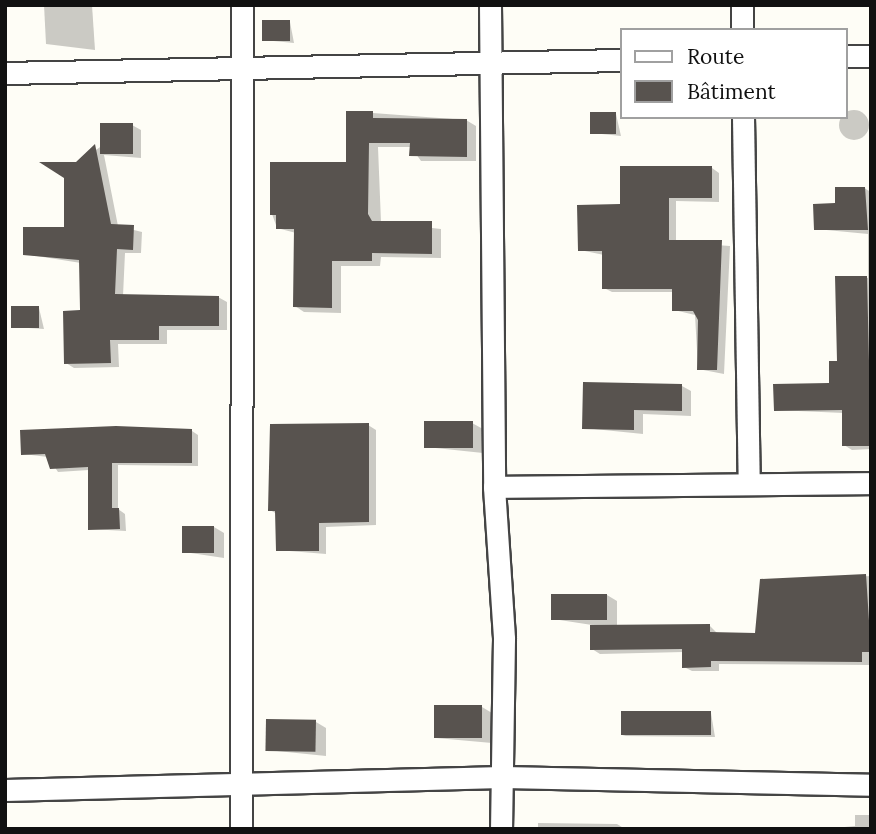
<!DOCTYPE html>
<meta charset="utf-8">
<style>
body{margin:0}
#map{position:relative;width:876px;height:834px;overflow:hidden;background:#fefdf6;font-family:Lora,serif}
div>[style]{position:absolute}
.shadow>*{inset:0;background:#0003}
.round{border-radius:50%}
.building>*{inset:0;background:#58534f;transform-origin:0 0}
.roads{filter:drop-shadow(2px 0 #444) drop-shadow(-2px 0 #444) drop-shadow(0 2px #444) drop-shadow(0 -2px #444)}
.street>*{height:21px;margin:-10.5px;padding:0 10.5px;transform-origin:10.5px;border-radius:10.5px;background:#fff}
span{translate:-50% -50%;white-space:nowrap;text-align:center;line-height:1.15;-webkit-text-stroke:7px #fff;paint-order:stroke}
.frame{position:absolute;inset:0;border:7px solid #111;pointer-events:none}
.legend{position:absolute;left:620px;top:28px;width:228px;height:91px;box-sizing:border-box;background:#fff;border:2px solid #a0a0a0;margin:0;padding:9px 12px;list-style:none;font-size:21px;color:#111}
.legend li{display:flex;align-items:center;gap:14px;height:35px}
.legend b{width:35px;border:2px solid #a0a0a0}
</style>
<div id="map">
<div class="shadow">
<div style="clip-path:polygon(44px 5px,92px 5px,95px 50px,46px 44px)"></div>
<div style="clip-path:polygon(290px 22px,294px 43px,263px 40px)"></div>
<div class="round" style="left:839px;top:110px;width:30px;height:30px"></div>
<div style="clip-path:polygon(373px 113px,466px 120px,476px 126px,476px 161px,421px 161px,411px 147px,378px 147px,381px 222px,441px 229px,441px 258px,381px 257px,380px 266px,341px 266px,341px 313px,304px 312px,295px 306px,296px 233px,277px 228px,272px 214px,347px 163px)"></div>
<div style="clip-path:polygon(616px 114px,621px 136px,592px 133px)"></div>
<div style="clip-path:polygon(132px 125px,141px 130px,141px 158px,104px 155px,118px 226px,142px 232px,141px 253px,125px 253px,123px 296px,218px 297px,227px 302px,227px 330px,167px 330px,167px 344px,118px 344px,119px 367px,74px 368px,66px 363px,82px 312px,81px 263px,24px 254px,66px 229px,77px 163px)"></div>
<div style="clip-path:polygon(712px 168px,719px 173px,719px 202px,676px 201px,676px 242px,730px 246px,724px 374px,698px 369px,695px 315px,674px 310px,674px 292px,612px 292px,604px 288px,604px 255px,580px 250px,622px 206px)"></div>
<div style="clip-path:polygon(864px 188px,871px 192px,871px 449px,852px 450px,844px 445px,844px 413px,775px 410px,831px 384px,839px 363px,836px 278px,868px 278px,868px 234px,816px 229px)"></div>
<div style="clip-path:polygon(39px 308px,44px 329px,13px 327px)"></div>
<div style="clip-path:polygon(682px 386px,691px 391px,691px 416px,643px 414px,643px 434px,584px 428px)"></div>
<div style="clip-path:polygon(472px 423px,483px 429px,483px 453px,426px 447px)"></div>
<div style="clip-path:polygon(368px 425px,376px 430px,376px 525px,326px 527px,326px 554px,277px 550px,277px 514px,270px 510px)"></div>
<div style="clip-path:polygon(192px 431px,198px 435px,198px 466px,118px 465px,118px 509px,125px 514px,126px 531px,89px 529px,89px 470px,58px 472px,48px 457px,23px 454px)"></div>
<div style="clip-path:polygon(214px 527px,224px 533px,224px 558px,184px 552px)"></div>
<div style="clip-path:polygon(871px 576px,869px 665px,719px 664px,719px 671px,692px 671px,684px 667px,684px 652px,600px 654px,592px 649px,592px 625px,553px 619px,607px 595px,617px 601px,617px 627px,710px 626px,718px 634px,756px 635px,761px 581px)"></div>
<div style="clip-path:polygon(482px 707px,492px 713px,492px 743px,436px 738px,436px 708px)"></div>
<div style="clip-path:polygon(711px 713px,715px 737px,622px 736px)"></div>
<div style="clip-path:polygon(316px 722px,326px 728px,326px 756px,267px 750px)"></div>
<div style="clip-path:polygon(855px 815px,871px 815px,871px 829px,824px 829px,855px 826px)"></div>
<div style="clip-path:polygon(538px 823px,617px 824px,625px 829px,538px 829px)"></div>
</div>
<div class="building">
<div style="left:262px;top:20px;width:28px;height:21px"></div>
<div style="clip-path:polygon(346px 111px,373px 111px,373px 118px,467px 119px,467px 157px,409px 156px,410px 143px,369px 143px,368px 214px,372px 221px,432px 221px,432px 254px,372px 253px,372px 261px,332px 261px,332px 308px,293px 307px,294px 229px,276px 229px,276px 215px,270px 215px,270px 162px,346px 162px)"></div>
<div style="left:590px;top:112px;width:26px;height:22px"></div>
<div style="left:133px;top:123px;width:31px;height:33px;rotate:90deg"></div>
<div style="clip-path:polygon(95px 144px,111px 224px,134px 225px,133px 250px,117px 249px,115px 294px,219px 296px,219px 326px,159px 326px,159px 340px,110px 340px,111px 363px,64px 364px,63px 311px,80px 310px,79px 260px,23px 255px,23px 227px,64px 227px,64px 178px,39px 162px,76px 162px)"></div>
<div style="clip-path:polygon(620px 166px,712px 166px,712px 198px,669px 198px,669px 240px,722px 240px,717px 370px,697px 370px,698px 320px,693px 311px,672px 311px,672px 289px,602px 289px,602px 251px,578px 251px,577px 205px,620px 204px)"></div>
<div style="clip-path:polygon(835px 187px,865px 187px,868px 230px,814px 230px,813px 204px,835px 203px)"></div>
<div style="clip-path:polygon(835px 276px,867px 276px,871px 446px,842px 446px,842px 410px,774px 411px,773px 384px,829px 383px,829px 361px,837px 361px)"></div>
<div style="left:11px;top:306px;width:28px;height:22px"></div>
<div style="clip-path:polygon(583px 382px,682px 384px,682px 411px,634px 410px,634px 430px,582px 429px)"></div>
<div style="left:424px;top:421px;width:49px;height:27px"></div>
<div style="clip-path:polygon(369px 423px,369px 522px,319px 523px,319px 551px,276px 551px,275px 511px,268px 511px,270px 424px)"></div>
<div style="clip-path:polygon(116px 426px,192px 429px,192px 463px,112px 463px,112px 508px,119px 508px,120px 529px,88px 530px,88px 467px,50px 469px,45px 454px,21px 455px,20px 430px)"></div>
<div style="left:182px;top:526px;width:32px;height:27px"></div>
<div style="clip-path:polygon(866px 574px,871px 652px,862px 652px,862px 662px,711px 661px,711px 667px,682px 668px,682px 649px,590px 650px,590px 625px,710px 624px,710px 632px,755px 633px,760px 579px)"></div>
<div style="left:551px;top:594px;width:56px;height:26px"></div>
<div style="left:482px;top:705px;width:33px;height:48px;rotate:90deg"></div>
<div style="left:711px;top:711px;width:24px;height:90px;rotate:90deg"></div>
<div style="left:266px;top:719px;width:50px;height:32px;rotate:1deg"></div>
</div>
<div class="roads">
<div class="street">
<div style="left:490px;top:5px;width:482px;rotate:89.5deg"></div>
<div style="left:494px;top:487px;width:152px;rotate:86.2deg"></div>
<div style="left:504px;top:639px;width:190px;rotate:90.9deg"></div>
<div style="left:742px;top:5px;width:25px;rotate:90deg"></div>
<div style="left:846px;top:56px;width:25px"></div>
<div style="left:5px;top:73px;width:617px;rotate:-1.21deg"></div>
<div style="left:743px;top:117px;width:367px;rotate:89.1deg"></div>
<div style="left:494px;top:487px;width:377px;rotate:-0.6deg"></div>
<div style="left:5px;top:790px;width:497px;rotate:-1.5deg"></div>
<div style="left:502px;top:777px;width:369px;rotate:1.2deg"></div>
<div style="left:241px;top:829px;width:824px;rotate:-89.93deg"></div>
</div>
</div>
<div class="frame"></div>
<ul class="legend">
<li><b style="height:9px;background:#fff"></b>Route</li>
<li><b style="height:19px;background:#58534f"></b>Bâtiment</li>
</ul>
</div>
